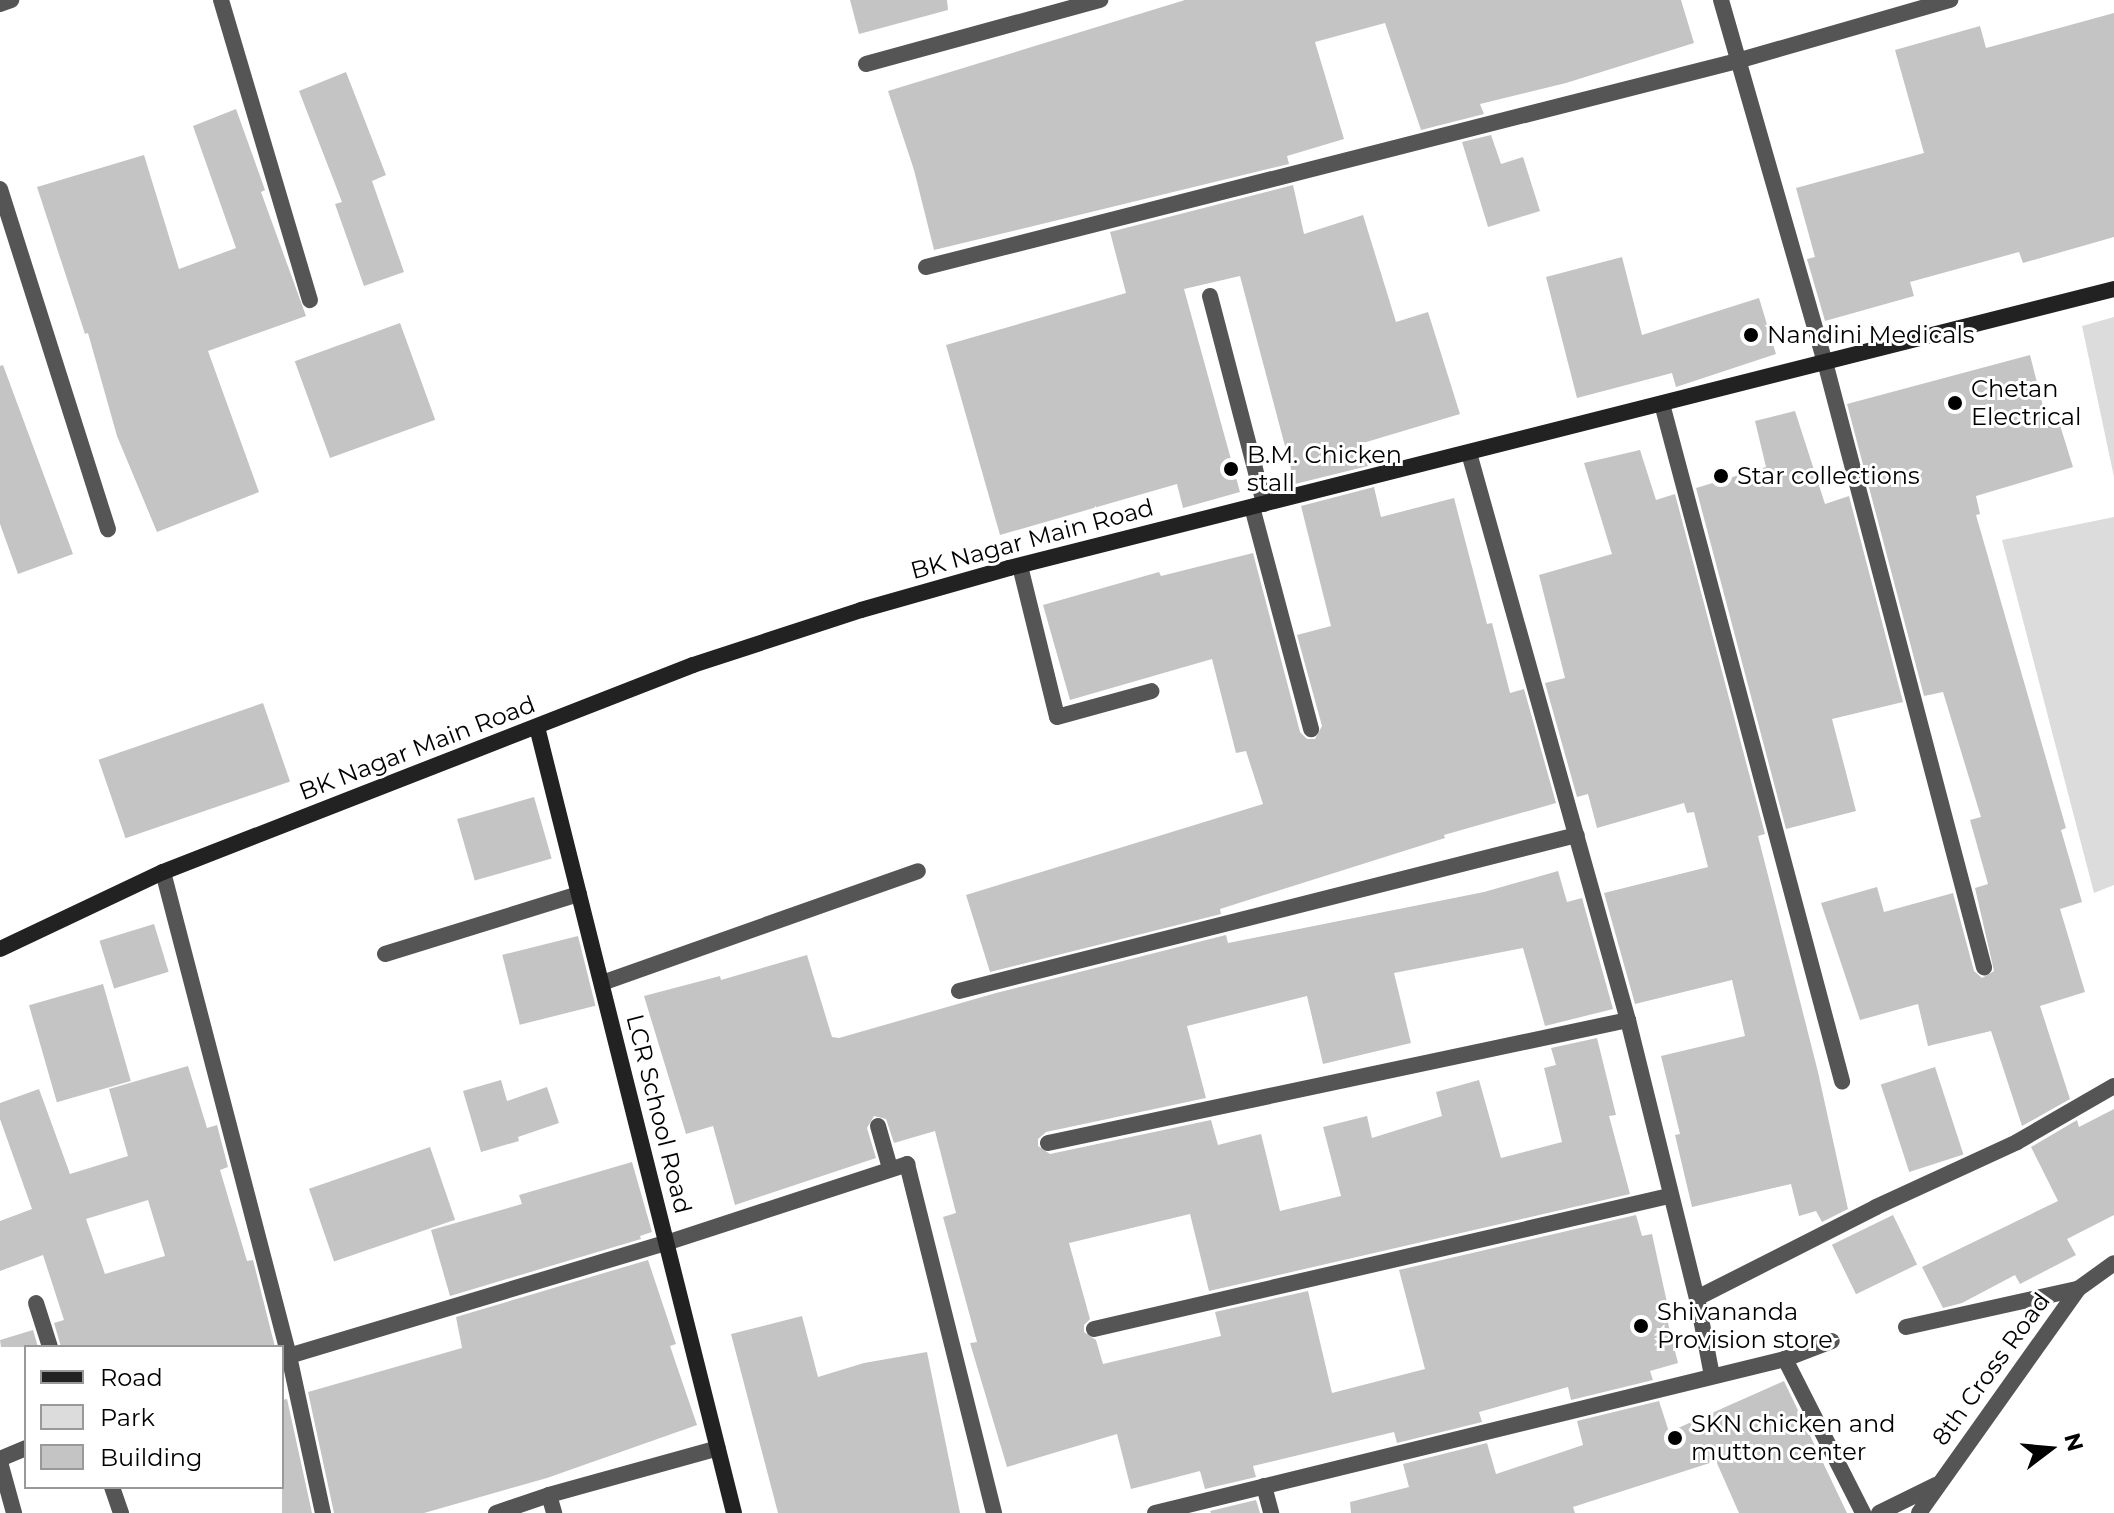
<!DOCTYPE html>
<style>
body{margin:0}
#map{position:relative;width:2114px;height:1513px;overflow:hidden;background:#fff;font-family:Montserrat,sans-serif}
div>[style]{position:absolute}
.green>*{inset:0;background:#dcdcdc}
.building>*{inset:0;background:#c4c4c4;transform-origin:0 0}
.lane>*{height:16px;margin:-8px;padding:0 8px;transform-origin:8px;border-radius:8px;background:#555}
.street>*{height:16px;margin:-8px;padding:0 8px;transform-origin:8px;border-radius:8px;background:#555}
.secondary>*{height:16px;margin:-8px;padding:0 8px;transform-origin:8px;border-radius:8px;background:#222}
.dots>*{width:22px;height:22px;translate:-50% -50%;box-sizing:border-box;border:4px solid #fff;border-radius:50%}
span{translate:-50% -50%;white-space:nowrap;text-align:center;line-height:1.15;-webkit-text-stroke:6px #fff;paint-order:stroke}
.poi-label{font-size:24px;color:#000}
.left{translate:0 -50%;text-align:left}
.street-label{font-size:24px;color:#000}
.legend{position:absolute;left:24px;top:1345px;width:260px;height:144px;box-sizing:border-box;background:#fff;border:2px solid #999;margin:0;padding:10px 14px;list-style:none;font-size:24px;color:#000}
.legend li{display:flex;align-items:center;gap:16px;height:40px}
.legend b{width:40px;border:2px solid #999}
.north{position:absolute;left:2010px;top:1409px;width:80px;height:80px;-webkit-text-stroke:6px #fff;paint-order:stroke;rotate:74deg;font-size:22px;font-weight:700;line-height:32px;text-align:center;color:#000}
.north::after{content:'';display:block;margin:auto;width:28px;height:36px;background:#000;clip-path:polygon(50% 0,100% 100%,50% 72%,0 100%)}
</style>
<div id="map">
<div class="green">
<div style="clip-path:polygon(2114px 317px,2114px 477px,2082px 326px)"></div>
<div style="clip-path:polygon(2114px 517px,2114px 885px,2094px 893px,2002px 540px)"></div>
</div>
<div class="building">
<div style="clip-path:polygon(850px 0,947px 0,948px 10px,859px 34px)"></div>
<div style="clip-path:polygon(1185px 0,1681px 0,1694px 43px,1566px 83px,1480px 104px,1484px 114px,1421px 130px,1385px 23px,1315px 42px,1344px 139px,1287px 156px,1289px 164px,934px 250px,914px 170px,888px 91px)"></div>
<div style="clip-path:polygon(2114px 13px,2114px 237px,2023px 263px,2019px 252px,1910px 282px,1914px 296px,1825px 321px,1807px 259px,1815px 257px,1796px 188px,1924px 153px,1895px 50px,1980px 26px,1986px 48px)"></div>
<div style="clip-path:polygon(346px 72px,386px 175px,372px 181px,404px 272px,364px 286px,335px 204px,342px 202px,299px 91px)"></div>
<div style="clip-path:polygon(236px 109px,265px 190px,261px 192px,306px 316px,208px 351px,259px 492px,157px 532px,117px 436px,88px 333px,85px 334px,37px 187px,144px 155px,179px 269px,236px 248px,193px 126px)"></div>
<div style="clip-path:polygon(1491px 135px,1501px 164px,1523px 157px,1540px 211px,1488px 227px,1462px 142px)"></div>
<div style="clip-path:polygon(1293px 185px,1304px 234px,1363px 215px,1396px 322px,1428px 312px,1460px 414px,1363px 443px,1368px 466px,1295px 484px,1240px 276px,1184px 289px,1240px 492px,1183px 508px,1177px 484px,1000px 535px,946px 345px,1126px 293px,1110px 232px)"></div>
<div style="clip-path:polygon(1622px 257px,1642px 335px,1759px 298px,1776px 354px,1676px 387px,1672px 373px,1577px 398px,1546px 277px)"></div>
<div style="left:400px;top:323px;width:103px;height:112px;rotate:70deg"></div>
<div style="clip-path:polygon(2030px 355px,2048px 426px,2059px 422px,2073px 467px,1976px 496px,1980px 514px,1976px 515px,2066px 828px,2061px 830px,2082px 902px,2060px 909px,2085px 992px,2040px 1006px,2070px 1099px,2022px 1126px,1991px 1031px,1928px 1046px,1918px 1004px,1860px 1020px,1821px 903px,1877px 887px,1884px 912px,1953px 893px,1974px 971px,1982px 978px,1994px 971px,1975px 888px,1988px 884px,1970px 820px,1981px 817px,1943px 692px,1924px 696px,1847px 404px)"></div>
<div style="clip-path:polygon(3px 365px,73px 554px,18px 574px,0 524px,0 366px)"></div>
<div style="clip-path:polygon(1795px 411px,1825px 504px,1849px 496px,1903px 702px,1832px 719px,1856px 811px,1786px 829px,1696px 488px,1766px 467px,1755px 421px)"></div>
<div style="clip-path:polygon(1640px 450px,1656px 500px,1675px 494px,1765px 834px,1758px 836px,1818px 1072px,1848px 1209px,1822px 1222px,1816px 1211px,1799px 1216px,1791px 1184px,1692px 1207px,1675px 1135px,1680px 1134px,1661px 1056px,1745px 1036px,1732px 980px,1635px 1004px,1604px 893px,1708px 867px,1694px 812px,1687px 813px,1684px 803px,1597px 828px,1588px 794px,1577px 797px,1545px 683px,1565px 678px,1539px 575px,1612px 554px,1584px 463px)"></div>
<div style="clip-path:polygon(1374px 487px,1381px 517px,1454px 498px,1487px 624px,1492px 623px,1510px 693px,1524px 689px,1556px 803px,1444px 835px,1445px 838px,1220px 909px,1221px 914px,990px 972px,966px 895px,1263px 804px,1246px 751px,1236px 753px,1212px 659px,1070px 700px,1043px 605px,1159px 572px,1161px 576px,1253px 553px,1300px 732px,1307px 739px,1315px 739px,1322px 726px,1297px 635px,1331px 626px,1301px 506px)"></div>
<div style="left:263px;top:703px;width:83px;height:174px;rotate:71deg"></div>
<div style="left:534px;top:797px;width:64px;height:80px;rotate:74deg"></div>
<div style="clip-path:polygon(1558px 871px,1567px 902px,1582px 898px,1613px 1009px,1545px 1026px,1523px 948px,1394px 973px,1411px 1043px,1323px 1064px,1307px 996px,1187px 1026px,1206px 1098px,1046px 1132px,1038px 1139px,1038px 1146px,1050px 1154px,1211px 1120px,1218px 1145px,1261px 1134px,1280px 1211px,1341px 1196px,1323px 1127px,1367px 1116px,1372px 1138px,1442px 1116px,1436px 1092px,1479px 1080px,1501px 1158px,1562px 1142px,1544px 1068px,1556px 1065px,1551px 1048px,1597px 1038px,1616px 1115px,1609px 1116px,1630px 1194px,1209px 1291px,1190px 1214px,1069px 1243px,1090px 1319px,1084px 1325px,1084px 1332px,1096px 1340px,1103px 1364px,1221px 1336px,1215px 1312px,1308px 1291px,1332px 1393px,1425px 1369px,1399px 1270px,1636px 1215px,1642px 1236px,1652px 1234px,1668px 1307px,1664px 1307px,1678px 1363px,1650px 1371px,1653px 1380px,1571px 1400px,1568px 1387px,1479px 1412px,1482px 1422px,1397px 1443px,1394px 1432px,1253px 1466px,1256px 1477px,1205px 1489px,1200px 1471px,1131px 1489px,1117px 1434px,1007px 1467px,970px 1343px,977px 1342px,943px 1217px,956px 1213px,935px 1131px,894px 1143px,886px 1119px,874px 1116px,867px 1128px,876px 1158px,735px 1205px,713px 1126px,686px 1134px,644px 996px,720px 976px,721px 980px,807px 955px,832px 1037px,839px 1038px,996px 993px,1226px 935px,1228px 943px,1484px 892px)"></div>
<div style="left:154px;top:924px;width:50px;height:57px;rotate:73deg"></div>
<div style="left:578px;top:936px;width:72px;height:78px;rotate:76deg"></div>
<div style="left:103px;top:984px;width:101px;height:77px;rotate:74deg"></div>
<div style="clip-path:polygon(evenodd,188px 1066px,207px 1128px,217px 1125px,228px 1167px,220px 1170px,247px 1261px,253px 1260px,275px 1347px,61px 1347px,54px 1323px,64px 1320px,43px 1255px,0 1271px,0 1221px,32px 1209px,0 1119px,0 1103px,39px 1089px,70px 1174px,128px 1156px,109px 1089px,188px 1066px,148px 1200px,165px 1256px,105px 1274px,86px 1219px,148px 1200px)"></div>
<div style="left:1935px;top:1067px;width:92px;height:57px;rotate:72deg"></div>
<div style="clip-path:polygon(501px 1080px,507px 1101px,547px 1087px,559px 1123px,518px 1137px,519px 1141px,481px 1152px,463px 1091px)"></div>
<div style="clip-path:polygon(2114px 1109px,2114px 1215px,2067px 1239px,2076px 1255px,2020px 1284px,2015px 1275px,1962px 1303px,1943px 1308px,1922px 1267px,2058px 1201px,2031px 1147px,2077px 1120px,2079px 1127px)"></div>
<div style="left:430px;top:1147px;width:77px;height:128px;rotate:71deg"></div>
<div style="clip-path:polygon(632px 1162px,652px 1232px,640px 1236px,641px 1239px,450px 1296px,431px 1230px,522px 1204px,519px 1195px)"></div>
<div style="left:1893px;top:1215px;width:55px;height:68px;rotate:64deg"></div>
<div style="clip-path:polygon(648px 1260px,676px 1344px,670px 1346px,697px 1425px,547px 1478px,424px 1513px,334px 1513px,308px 1392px,462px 1348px,456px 1317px)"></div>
<div style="clip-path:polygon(802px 1316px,818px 1377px,864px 1363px,927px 1352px,960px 1513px,778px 1513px,731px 1334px)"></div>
<div style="clip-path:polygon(33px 1330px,38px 1347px,1px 1347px,0 1340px)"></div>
<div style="clip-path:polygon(1784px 1381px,1847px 1513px,1739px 1513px,1716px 1461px,1573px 1507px,1575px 1513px,1351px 1513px,1350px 1502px,1409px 1487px,1403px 1464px,1487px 1443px,1496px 1474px,1583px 1445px,1577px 1421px,1659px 1401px,1669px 1432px)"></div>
<div style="clip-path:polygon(287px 1399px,312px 1513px,282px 1513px,282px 1400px)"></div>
<div style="clip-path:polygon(1256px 1500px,1260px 1513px,1211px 1513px,1210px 1511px)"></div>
</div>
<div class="lane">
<div style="left:221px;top:0;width:313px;rotate:73.5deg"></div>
<div style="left:0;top:4px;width:12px;rotate:-20deg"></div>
<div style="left:0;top:189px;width:357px;rotate:72.4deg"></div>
<div style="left:602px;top:983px;width:335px;rotate:-19.5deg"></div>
</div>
<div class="street">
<div style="left:1721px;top:0;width:377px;rotate:74deg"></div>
<div style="left:1825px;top:362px;width:626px;rotate:75.28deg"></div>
<div style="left:866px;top:64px;width:243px;rotate:-15.3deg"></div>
<div style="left:926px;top:267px;width:837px;rotate:-14.25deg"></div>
<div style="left:1737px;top:61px;width:222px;rotate:-16deg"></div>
<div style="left:1210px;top:296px;width:215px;rotate:75.4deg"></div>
<div style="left:1662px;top:404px;width:701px;rotate:75.11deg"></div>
<div style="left:1469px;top:453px;width:589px;rotate:74.34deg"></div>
<div style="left:1628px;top:1020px;width:286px;rotate:76.1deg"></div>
<div style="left:1697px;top:1298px;width:79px;rotate:79.1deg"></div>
<div style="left:1252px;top:507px;width:230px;rotate:75.1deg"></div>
<div style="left:1020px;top:566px;width:155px;rotate:76.2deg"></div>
<div style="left:1057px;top:717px;width:98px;rotate:-15.3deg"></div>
<div style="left:163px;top:872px;width:500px;rotate:75.41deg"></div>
<div style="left:289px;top:1356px;width:161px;rotate:77.8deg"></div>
<div style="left:385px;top:954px;width:203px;rotate:-17.2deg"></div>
<div style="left:959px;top:991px;width:637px;rotate:-14.17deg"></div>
<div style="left:878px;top:1126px;width:44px;rotate:74.1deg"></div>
<div style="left:1048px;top:1143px;width:593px;rotate:-11.97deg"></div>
<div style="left:1697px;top:1298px;width:201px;rotate:-26.9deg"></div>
<div style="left:1876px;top:1207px;width:155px;rotate:-24.7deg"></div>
<div style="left:2017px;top:1142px;width:112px;rotate:-30deg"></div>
<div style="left:36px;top:1303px;width:46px;rotate:72.3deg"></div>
<div style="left:1906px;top:1327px;width:176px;rotate:-12.5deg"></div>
<div style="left:1094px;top:1329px;width:590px;rotate:-13.02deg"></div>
<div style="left:282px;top:1358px;width:401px;rotate:-16.7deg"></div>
<div style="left:666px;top:1243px;width:254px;rotate:-18.1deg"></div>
<div style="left:907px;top:1164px;width:360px;rotate:76deg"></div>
<div style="left:1785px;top:1359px;width:173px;rotate:63.1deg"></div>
<div style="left:0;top:1459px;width:28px;rotate:-23deg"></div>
<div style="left:0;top:1462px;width:53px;rotate:74.6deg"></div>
<div style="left:1264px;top:1486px;width:28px;rotate:75deg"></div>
<div style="left:112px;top:1487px;width:28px;rotate:71deg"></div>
<div style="left:549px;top:1495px;width:19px;rotate:74deg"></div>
<div style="left:496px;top:1513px;width:56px;rotate:-18.8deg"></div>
<div style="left:549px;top:1495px;width:175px;rotate:-15.5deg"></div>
<div style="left:1155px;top:1513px;width:649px;rotate:-13.74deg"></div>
<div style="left:1785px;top:1359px;width:50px;rotate:-21deg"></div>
<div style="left:1879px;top:1513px;width:64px;rotate:-26.2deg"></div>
<div style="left:1919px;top:1513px;width:275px;rotate:-54.6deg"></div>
<div style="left:2078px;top:1289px;width:44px;rotate:-35.8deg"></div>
</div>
<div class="secondary">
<div style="left:537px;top:727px;width:810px;rotate:75.93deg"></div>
<div style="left:0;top:949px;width:180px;rotate:-25.3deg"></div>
<div style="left:163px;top:872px;width:569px;rotate:-21.33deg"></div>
<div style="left:693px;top:665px;width:177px;rotate:-18.1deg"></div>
<div style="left:861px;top:610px;width:154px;rotate:-15.8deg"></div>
<div style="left:1009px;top:568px;width:1140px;rotate:-14.17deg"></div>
</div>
<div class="dots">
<div style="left:1751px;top:335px;background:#000"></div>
<div style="left:1955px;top:403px;background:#000"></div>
<div style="left:1231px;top:469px;background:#000"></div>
<div style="left:1721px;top:476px;background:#000"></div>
<div style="left:1641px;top:1326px;background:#000"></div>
<div style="left:1675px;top:1438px;background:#000"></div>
</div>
<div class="poi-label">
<span class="left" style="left:1767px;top:335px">Nandini Medicals</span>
<span class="left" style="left:1971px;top:403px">Chetan<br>Electrical</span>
<span class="left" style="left:1247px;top:469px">B.M. Chicken<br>stall</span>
<span class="left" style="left:1737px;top:476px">Star collections</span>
<span class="left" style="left:1657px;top:1326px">Shivananda<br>Provision store</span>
<span class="left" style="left:1691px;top:1438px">SKN chicken and<br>mutton center</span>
</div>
<div class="street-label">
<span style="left:1032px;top:539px;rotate:-15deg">BK Nagar Main Road</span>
<span style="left:417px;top:748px;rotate:-21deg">BK Nagar Main Road</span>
<span style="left:659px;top:1114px;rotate:76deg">LCR School Road</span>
<span style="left:1991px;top:1369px;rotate:-54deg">8th Cross Road</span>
</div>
<ul class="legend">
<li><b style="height:10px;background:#222"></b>Road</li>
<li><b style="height:22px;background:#dcdcdc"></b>Park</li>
<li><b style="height:22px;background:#c4c4c4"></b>Building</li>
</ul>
<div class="north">N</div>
</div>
